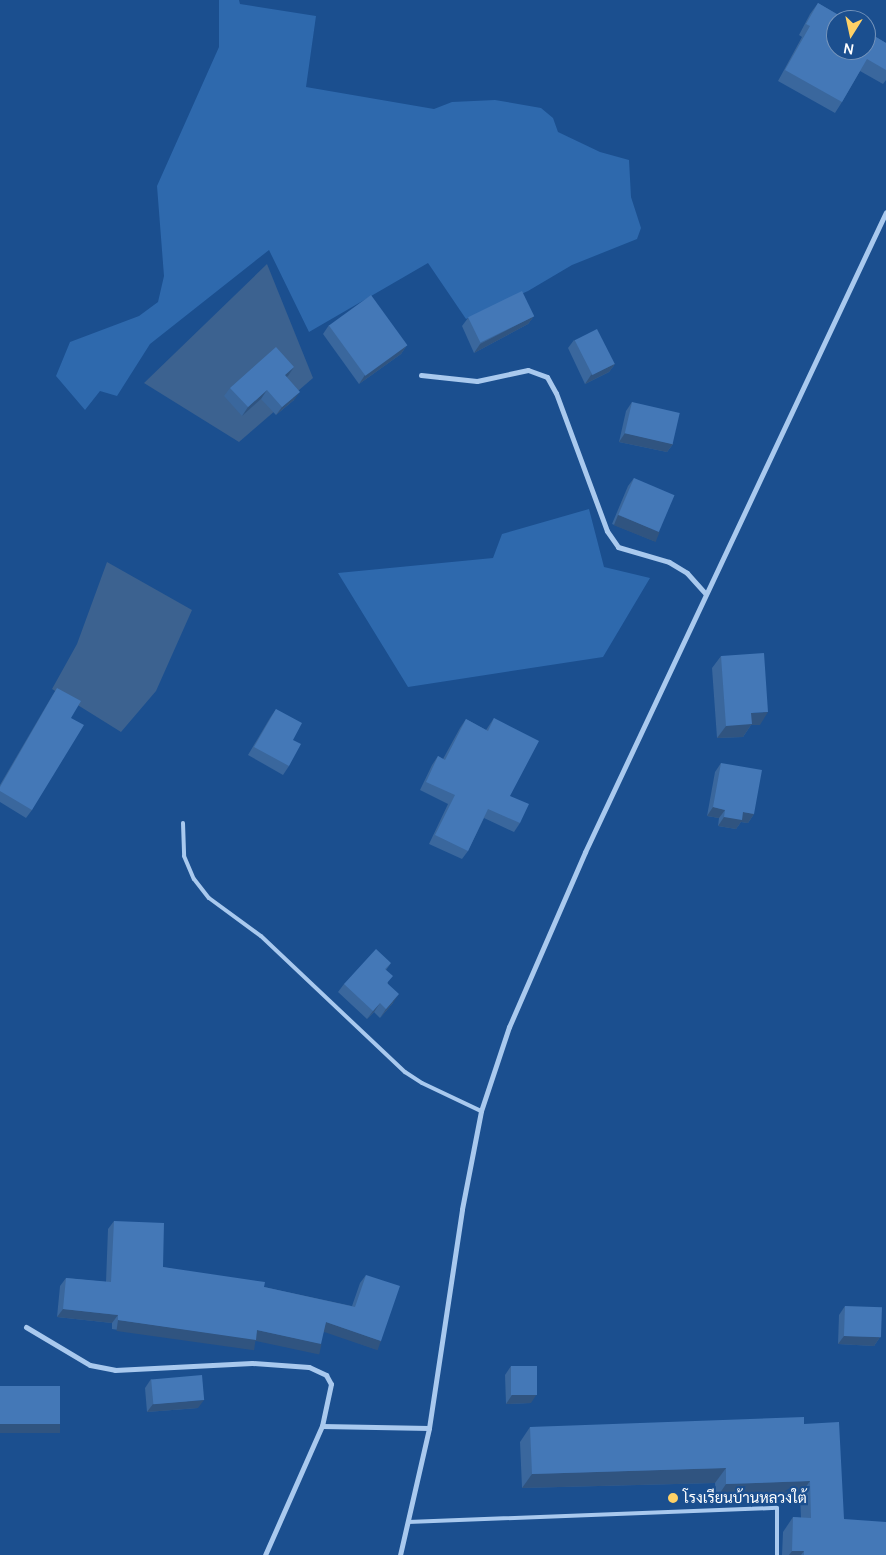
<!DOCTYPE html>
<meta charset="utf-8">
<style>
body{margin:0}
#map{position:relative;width:886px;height:1555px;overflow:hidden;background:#1b4f8f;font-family:Manrope,Sarabun,sans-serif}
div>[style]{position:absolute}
.green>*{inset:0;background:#2e69ad}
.water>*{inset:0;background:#3c6290}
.service>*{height:4px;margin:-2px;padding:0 2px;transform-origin:2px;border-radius:2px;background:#a9c9ee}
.minor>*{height:5px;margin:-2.5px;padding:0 2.5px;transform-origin:2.5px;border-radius:2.5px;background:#a9c9ee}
.wall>*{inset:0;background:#3a679d}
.shaded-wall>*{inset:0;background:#305480;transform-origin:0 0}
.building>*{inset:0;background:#4478b7;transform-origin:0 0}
.dots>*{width:14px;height:14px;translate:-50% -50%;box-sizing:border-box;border:2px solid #1b4f8f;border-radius:50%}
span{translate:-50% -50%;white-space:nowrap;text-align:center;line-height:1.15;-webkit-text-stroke:4.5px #1b4f8f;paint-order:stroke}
.poi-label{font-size:15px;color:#fff}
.left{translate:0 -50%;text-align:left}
.north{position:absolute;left:826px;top:10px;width:50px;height:50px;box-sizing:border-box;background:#1b4f8f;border:1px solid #7695bc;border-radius:50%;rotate:190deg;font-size:14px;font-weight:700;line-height:20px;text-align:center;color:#fff}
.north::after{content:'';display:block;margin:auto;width:18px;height:22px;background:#ffd166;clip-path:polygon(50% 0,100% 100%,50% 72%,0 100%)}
</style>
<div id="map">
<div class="green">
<div style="clip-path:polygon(219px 0,239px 0,240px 4px,316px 16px,306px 87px,434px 109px,452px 102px,495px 100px,541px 108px,553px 118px,558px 132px,600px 152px,629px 160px,631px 197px,641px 228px,637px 239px,572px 265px,528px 291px,466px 319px,428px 263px,309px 332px,269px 250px,150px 344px,117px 396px,100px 391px,85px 410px,56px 376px,70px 342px,139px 316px,158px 302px,164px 276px,157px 186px,219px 47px)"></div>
<div style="clip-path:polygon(589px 509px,604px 567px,650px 578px,603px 657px,408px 687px,338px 573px,493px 558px,502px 534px)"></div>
</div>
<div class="water">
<div style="clip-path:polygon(267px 264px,313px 378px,239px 442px,144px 383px)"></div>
<div style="clip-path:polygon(107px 562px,192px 610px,156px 691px,121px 732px,52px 689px,77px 644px)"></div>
</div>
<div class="service">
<div style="left:183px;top:823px;width:33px;rotate:88deg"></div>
<div style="left:184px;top:856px;width:25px;rotate:67deg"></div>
<div style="left:194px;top:879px;width:24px;rotate:52deg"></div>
<div style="left:209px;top:898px;width:64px;rotate:36.2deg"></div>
<div style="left:261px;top:936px;width:198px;rotate:43.4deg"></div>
<div style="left:405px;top:1072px;width:20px;rotate:33deg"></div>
<div style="left:422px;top:1083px;width:65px;rotate:25.4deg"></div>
<div style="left:408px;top:1522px;width:369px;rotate:-2.2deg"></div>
<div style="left:777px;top:1508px;width:47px;rotate:90deg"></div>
</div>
<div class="minor">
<div style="left:421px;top:375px;width:56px;rotate:6.1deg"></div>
<div style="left:477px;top:381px;width:52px;rotate:-12.2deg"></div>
<div style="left:528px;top:370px;width:20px;rotate:20deg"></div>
<div style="left:547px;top:377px;width:18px;rotate:61deg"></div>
<div style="left:556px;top:393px;width:147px;rotate:69.7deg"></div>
<div style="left:607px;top:531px;width:19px;rotate:55deg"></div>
<div style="left:618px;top:547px;width:53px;rotate:16.4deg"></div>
<div style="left:669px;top:562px;width:21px;rotate:31deg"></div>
<div style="left:687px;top:573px;width:27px;rotate:48deg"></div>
<div style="left:26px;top:1327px;width:74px;rotate:30.7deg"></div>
<div style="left:90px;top:1365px;width:25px;rotate:11deg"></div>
<div style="left:115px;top:1370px;width:137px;rotate:-2.9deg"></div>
<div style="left:252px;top:1363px;width:57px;rotate:4deg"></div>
<div style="left:309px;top:1367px;width:19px;rotate:25deg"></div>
<div style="left:326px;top:1375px;width:10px;rotate:61deg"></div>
<div style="left:331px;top:1384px;width:43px;rotate:102.1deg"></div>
<div style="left:265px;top:1555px;width:141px;rotate:-66.2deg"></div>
<div style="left:322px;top:1426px;width:107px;rotate:1.1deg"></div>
<div style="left:400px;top:1555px;width:130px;rotate:-77.1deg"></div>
<div style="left:429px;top:1428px;width:221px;rotate:-81.4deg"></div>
<div style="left:462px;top:1209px;width:100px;rotate:-79deg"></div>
<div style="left:481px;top:1111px;width:89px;rotate:-71.6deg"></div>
<div style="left:509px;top:1027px;width:191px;rotate:-66.5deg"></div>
<div style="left:585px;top:852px;width:707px;rotate:-64.81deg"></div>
</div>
<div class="wall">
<div style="clip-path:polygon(818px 3px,886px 43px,886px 80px,883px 84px,860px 71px,842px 102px,835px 113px,778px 81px,802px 37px,799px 35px,810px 14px)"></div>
<div style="clip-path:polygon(534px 316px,528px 324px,474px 353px,462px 326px,468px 318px)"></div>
<div style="clip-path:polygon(329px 325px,407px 345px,401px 354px,359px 384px,323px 334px)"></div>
<div style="clip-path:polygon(574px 340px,615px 364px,609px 372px,585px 384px,568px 348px)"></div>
<div style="clip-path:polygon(288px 376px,286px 377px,294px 400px,276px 415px,261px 399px,242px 416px,224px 396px,230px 388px)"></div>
<div style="clip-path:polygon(632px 402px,673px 444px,667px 452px,619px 442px,626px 411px)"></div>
<div style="clip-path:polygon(634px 478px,654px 541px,612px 524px,628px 486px)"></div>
<div style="clip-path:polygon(721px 656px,760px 725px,751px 725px,743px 737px,717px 738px,712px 668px)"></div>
<div style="clip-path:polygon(57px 688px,32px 810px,26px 818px,0 802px,0 785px,52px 696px)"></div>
<div style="clip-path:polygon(276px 709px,293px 740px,289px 766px,283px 775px,248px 755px,270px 718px)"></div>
<div style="clip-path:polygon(494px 718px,510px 796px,520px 823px,514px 832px,484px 818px,468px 851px,462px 859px,429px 844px,448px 804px,420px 790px,432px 765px,438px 756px,443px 759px,460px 728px,466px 719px,486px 730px)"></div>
<div style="clip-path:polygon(721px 763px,754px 814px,748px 823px,741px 822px,736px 829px,718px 826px,719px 818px,707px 816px,715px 772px)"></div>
<div style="clip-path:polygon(391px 963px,386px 970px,388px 984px,393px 1003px,380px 1018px,374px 1012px,367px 1019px,338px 992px,344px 984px)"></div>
<div style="clip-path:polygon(114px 1221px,163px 1267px,264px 1287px,352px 1306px,360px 1283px,366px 1275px,381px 1341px,375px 1349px,324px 1331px,315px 1353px,256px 1340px,250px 1349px,112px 1329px,112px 1323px,57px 1317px,60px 1286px,66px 1278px,106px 1282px,108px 1229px)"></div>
<div style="clip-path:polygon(845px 1306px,880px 1337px,874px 1346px,838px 1344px,839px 1315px)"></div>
<div style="clip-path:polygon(511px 1366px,531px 1403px,506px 1404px,505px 1375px)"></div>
<div style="clip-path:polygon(151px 1379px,198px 1408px,147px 1412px,145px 1388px)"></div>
<div style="clip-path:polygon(804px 1424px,844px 1519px,886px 1555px,782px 1555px,783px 1532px,793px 1517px,801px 1518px,800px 1495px,716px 1499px,715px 1483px,522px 1488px,520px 1442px,530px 1427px)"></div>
</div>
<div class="shaded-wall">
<div style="clip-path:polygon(534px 316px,528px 324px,474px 353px,480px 344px)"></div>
<div style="clip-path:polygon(407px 345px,401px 354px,359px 384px,365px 375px)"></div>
<div style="clip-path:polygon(615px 364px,609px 372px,585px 384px,591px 375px)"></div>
<div style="clip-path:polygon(294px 367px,288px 376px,279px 383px,285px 375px)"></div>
<div style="clip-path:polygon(267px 390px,261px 399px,242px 416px,248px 407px)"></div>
<div style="clip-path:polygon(300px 392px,294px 400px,276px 415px,282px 407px)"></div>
<div style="clip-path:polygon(625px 433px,673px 444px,667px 452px,619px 442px)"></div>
<div style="left:618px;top:515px;width:45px;height:11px;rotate:22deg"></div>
<div style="clip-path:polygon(768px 712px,760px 725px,751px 725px,743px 737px,717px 738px,726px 726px,751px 713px)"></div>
<div style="clip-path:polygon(713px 807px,725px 810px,719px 818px,707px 816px)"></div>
<div style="clip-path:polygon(743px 812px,754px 814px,748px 823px,741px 822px,736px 829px,718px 826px,724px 817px)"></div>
<div style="clip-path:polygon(399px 994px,393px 1003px,380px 1018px,386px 1009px)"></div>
<div style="clip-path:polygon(380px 1003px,374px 1012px,367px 1019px,373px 1011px)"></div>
<div style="clip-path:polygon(63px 1309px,118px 1315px,112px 1323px,57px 1317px)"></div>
<div style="left:118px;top:1320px;width:139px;height:11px;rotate:8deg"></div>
<div style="left:326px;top:1322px;width:58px;height:10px;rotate:19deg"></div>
<div style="left:257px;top:1330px;width:66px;height:11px;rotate:12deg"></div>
<div style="clip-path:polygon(844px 1336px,880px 1337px,874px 1346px,838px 1344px)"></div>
<div style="clip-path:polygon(537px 1394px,531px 1403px,506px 1404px,512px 1395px)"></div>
<div style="clip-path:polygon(204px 1400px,198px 1408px,147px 1412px,153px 1404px)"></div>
<div style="left:0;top:1424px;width:60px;height:9px"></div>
<div style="clip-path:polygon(726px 1468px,715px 1483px,522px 1488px,532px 1474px)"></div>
<div style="clip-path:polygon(810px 1481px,800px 1495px,716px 1499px,726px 1484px)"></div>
<div style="clip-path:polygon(792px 1551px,804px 1551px,801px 1555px,789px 1555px)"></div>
</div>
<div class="building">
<div style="clip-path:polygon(818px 3px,847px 20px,836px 20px,836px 50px,866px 50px,866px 31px,886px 43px,886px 70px,867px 59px,842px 102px,785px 70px,810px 26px,806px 24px)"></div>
<div style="left:522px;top:291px;width:28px;height:60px;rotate:64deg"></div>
<div style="left:371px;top:295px;width:62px;height:52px;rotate:54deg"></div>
<div style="left:597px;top:329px;width:39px;height:25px;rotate:63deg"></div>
<div style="clip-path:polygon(276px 347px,294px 367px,285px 375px,300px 392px,282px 407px,267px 390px,248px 407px,230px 388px)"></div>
<div style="left:632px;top:402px;width:49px;height:32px;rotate:13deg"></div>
<div style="left:634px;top:478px;width:44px;height:40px;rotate:23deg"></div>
<div style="clip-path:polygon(764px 653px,768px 712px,751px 713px,752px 724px,726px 726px,721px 656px)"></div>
<div style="clip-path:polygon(57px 688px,81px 701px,71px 718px,84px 725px,32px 810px,0 791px,0 787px)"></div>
<div style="clip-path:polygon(276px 709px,302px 723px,293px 740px,301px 744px,289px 766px,254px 747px)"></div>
<div style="clip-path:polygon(494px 718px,539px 741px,510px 796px,529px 804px,520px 823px,488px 809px,468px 851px,435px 835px,455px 795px,426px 782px,438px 756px,445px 760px,466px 719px,488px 731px)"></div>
<div style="clip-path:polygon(721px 763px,762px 770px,754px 814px,743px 812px,742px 820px,724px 817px,725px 810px,713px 807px)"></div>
<div style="clip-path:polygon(376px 949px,391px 963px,385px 969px,393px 976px,387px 983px,399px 994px,386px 1009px,380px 1003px,373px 1011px,344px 984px)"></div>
<div style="clip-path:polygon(114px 1221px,164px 1223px,163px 1267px,265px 1282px,264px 1287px,355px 1307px,366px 1275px,400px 1286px,381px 1341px,326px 1322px,321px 1344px,257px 1330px,256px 1340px,118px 1320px,118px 1315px,63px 1309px,66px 1278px,111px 1282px)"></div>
<div style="left:845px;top:1306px;width:37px;height:30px;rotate:2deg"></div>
<div style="left:511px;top:1366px;width:26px;height:29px"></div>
<div style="left:202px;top:1375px;width:25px;height:51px;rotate:85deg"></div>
<div style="left:0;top:1386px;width:60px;height:38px"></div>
<div style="clip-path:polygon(804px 1417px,804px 1424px,839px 1422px,844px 1519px,886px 1522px,886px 1555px,804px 1555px,804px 1551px,792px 1551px,793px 1517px,811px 1518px,810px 1481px,726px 1484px,726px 1468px,532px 1474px,530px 1427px)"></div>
</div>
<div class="dots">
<div style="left:673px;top:1498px;background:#ffd166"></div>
</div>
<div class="poi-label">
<span class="left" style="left:683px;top:1498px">โรงเรียนบ้านหลวงใต้</span>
</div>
<div class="north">N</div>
</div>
